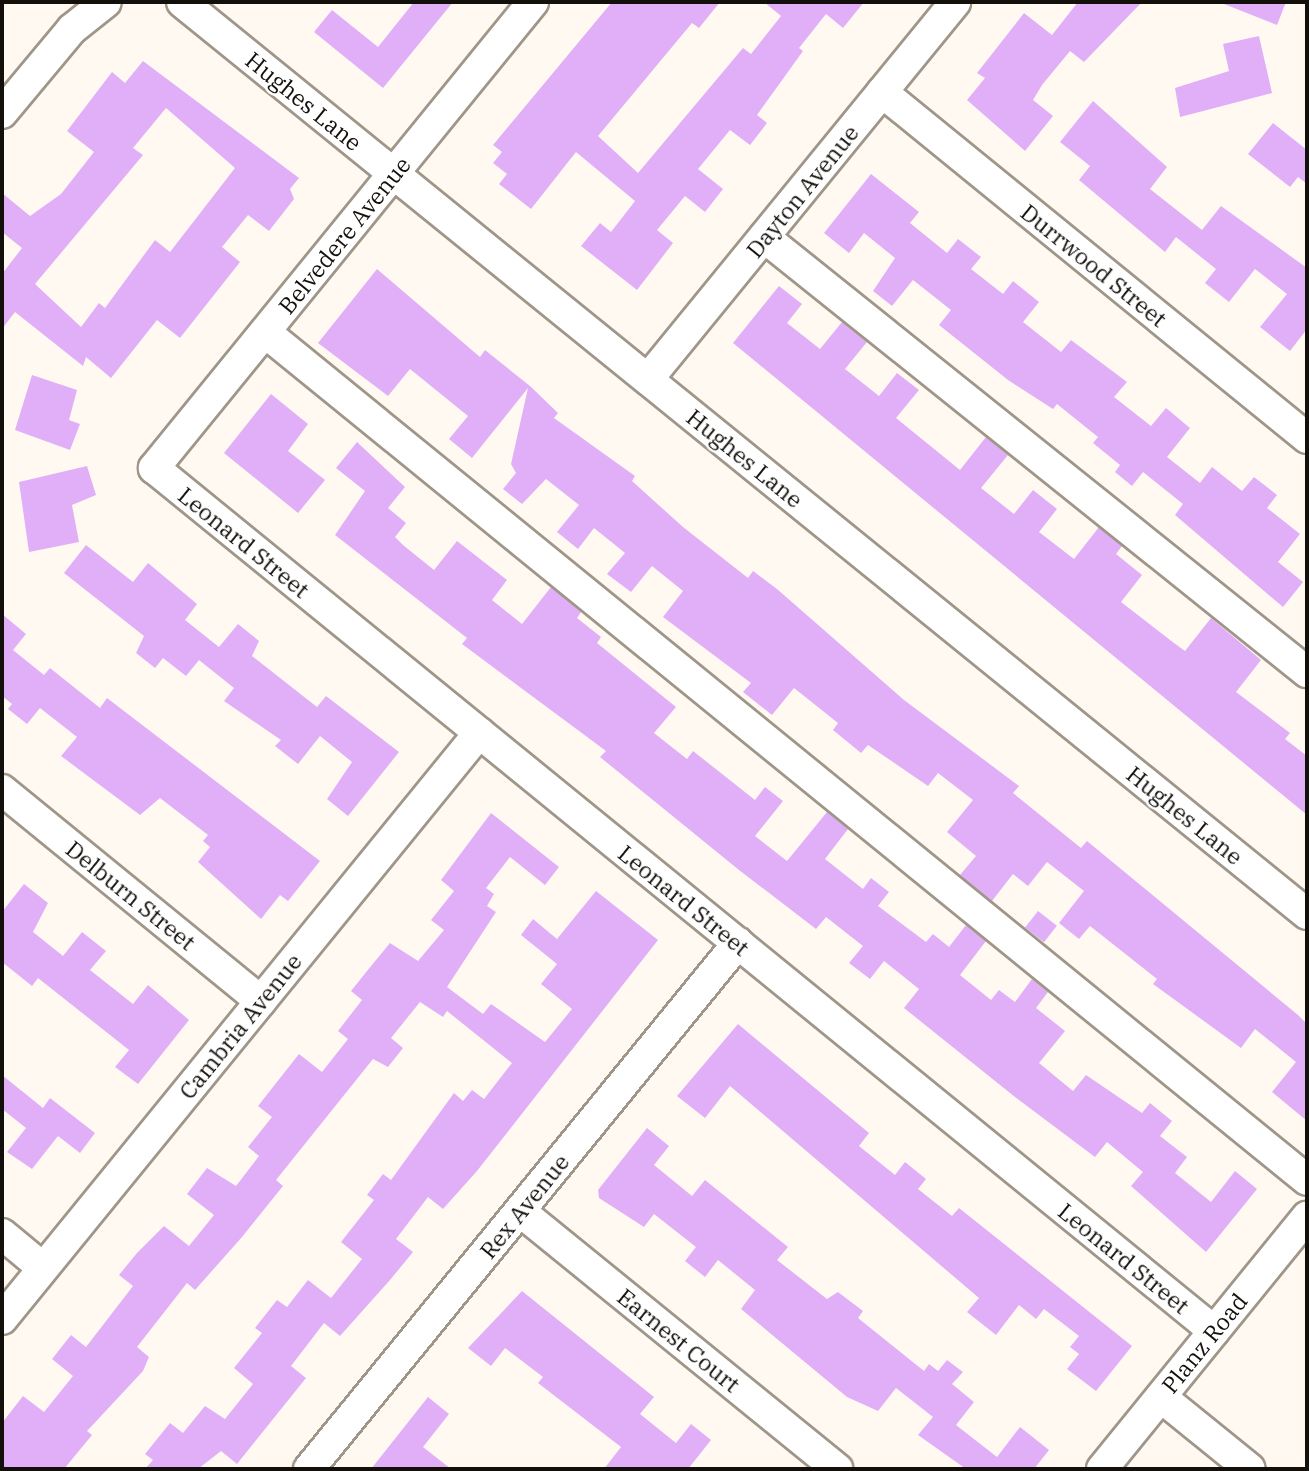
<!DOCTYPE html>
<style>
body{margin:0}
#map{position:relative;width:1309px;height:1471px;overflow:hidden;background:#fff9f1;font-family:"IBM Plex Serif",serif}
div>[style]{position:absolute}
.building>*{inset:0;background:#e1aff8;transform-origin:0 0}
.roads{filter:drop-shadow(2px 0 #9f9689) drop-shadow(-2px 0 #9f9689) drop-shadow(0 2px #9f9689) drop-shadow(0 -2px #9f9689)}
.minor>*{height:30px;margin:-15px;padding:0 15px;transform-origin:15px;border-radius:15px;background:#fff}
span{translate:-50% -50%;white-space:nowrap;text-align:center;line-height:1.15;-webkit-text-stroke:5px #fff;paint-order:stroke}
.street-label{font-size:23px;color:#13100c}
.frame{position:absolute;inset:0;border:4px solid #13100c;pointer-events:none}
</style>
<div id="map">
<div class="building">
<div style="clip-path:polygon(414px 2px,453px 2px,383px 88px,314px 32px,332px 10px,378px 47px)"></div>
<div style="clip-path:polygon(612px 2px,720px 2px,699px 28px,692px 23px,598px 136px,638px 173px,743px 48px,751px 54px,781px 16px,764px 2px,864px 2px,843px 28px,826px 14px,799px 48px,803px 51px,757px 115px,767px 123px,750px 145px,730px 130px,698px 169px,723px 189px,705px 212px,685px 196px,657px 230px,673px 243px,637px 290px,581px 246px,600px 223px,611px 232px,635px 201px,576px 152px,531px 209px,499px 184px,507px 174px,493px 163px,502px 152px,493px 145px)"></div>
<div style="clip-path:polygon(1078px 2px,1142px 2px,1084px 62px,1070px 51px,1042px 85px,1033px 100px,1053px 116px,1025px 151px,967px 100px,985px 78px,977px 73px,1024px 13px,1052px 35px)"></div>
<div style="clip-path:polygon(1219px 2px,1286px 2px,1277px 25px)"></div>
<div style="clip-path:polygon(1259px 36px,1272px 93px,1180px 117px,1175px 88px,1229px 71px,1223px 44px)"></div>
<div style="clip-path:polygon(evenodd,143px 61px,299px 178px,290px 189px,294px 199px,269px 231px,248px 215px,222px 247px,240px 262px,180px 338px,157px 320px,111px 378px,86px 357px,83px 366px,15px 312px,2px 329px,2px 274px,22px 248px,2px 232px,2px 193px,30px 216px,61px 194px,94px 152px,67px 131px,112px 72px,125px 83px,143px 61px,166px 108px,235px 168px,170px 252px,155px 240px,105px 308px,99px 303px,81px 327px,35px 284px,143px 155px,133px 148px,166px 108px)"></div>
<div style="clip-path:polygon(1093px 101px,1167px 167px,1150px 189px,1202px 230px,1221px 206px,1307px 268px,1307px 329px,1290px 351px,1260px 327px,1287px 294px,1255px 269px,1229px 302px,1205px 283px,1216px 269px,1176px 237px,1165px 252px,1079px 180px,1090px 166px,1060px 142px)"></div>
<div style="clip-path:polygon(1273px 123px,1307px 150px,1307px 184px,1298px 177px,1290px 187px,1248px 154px)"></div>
<div style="clip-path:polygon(871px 174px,919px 212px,910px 223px,947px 253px,958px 239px,981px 257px,971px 269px,1003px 294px,1013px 281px,1039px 302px,1023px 322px,1061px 352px,1071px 340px,1127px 382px,1114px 397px,1151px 426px,1166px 408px,1190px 428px,1167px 457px,1200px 483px,1212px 467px,1242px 491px,1254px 477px,1277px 495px,1267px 508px,1300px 534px,1278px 562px,1303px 582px,1283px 607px,1175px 515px,1183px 504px,1143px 472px,1132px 486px,1115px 472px,1120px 465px,1093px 443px,1098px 437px,1057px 404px,1053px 409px,1008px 380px,939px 325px,951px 310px,913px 280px,892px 306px,873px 291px,895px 258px,864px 233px,849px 253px,824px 233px)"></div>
<div style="clip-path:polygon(377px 269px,480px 357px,485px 350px,530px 386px,558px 413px,554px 418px,635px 476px,632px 481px,683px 527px,748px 578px,753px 571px,777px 589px,904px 700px,1019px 786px,1013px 793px,1081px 848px,1087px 841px,1298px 1015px,1307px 1024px,1307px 1121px,1272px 1092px,1296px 1062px,1255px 1029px,1241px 1048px,1153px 984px,1157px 979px,1090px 926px,1079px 939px,1059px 923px,1084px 891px,1047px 862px,1028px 886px,1013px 874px,992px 901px,960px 875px,976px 856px,947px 832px,973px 800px,938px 773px,928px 786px,868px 745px,861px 753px,833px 730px,838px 723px,794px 688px,772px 715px,743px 692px,751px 683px,663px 617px,683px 591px,652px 566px,631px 592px,607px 574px,625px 553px,594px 528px,578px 549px,557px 532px,579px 505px,546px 479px,522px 504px,503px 489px,516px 473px,511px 464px,528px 388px,472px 458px,449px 439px,468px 416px,410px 369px,388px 396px,318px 343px)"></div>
<div style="clip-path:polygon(779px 286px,802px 304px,787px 323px,820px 349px,842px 322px,867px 342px,845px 369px,879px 396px,897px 373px,919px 390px,896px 418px,960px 470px,986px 437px,1008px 455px,981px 488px,1014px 514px,1033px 490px,1057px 509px,1039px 532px,1074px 559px,1099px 527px,1122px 546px,1116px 554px,1142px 575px,1121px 602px,1174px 643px,1185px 651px,1211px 618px,1261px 660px,1236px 692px,1290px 733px,1285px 739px,1307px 756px,1307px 815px,733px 343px)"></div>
<div style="clip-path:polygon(32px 375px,77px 390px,69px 420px,80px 424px,70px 450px,15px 430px)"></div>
<div style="clip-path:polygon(271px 394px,308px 424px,288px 451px,325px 480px,298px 513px,224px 453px)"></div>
<div style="clip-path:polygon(357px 442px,405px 487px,388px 508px,406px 523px,395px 537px,403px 545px,434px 570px,457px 541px,507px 580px,492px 600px,522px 624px,551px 587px,581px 612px,577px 618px,601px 637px,597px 643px,676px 707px,654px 733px,687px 759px,693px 751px,755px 800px,765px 787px,783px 801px,755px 836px,787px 861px,827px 812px,848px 829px,825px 859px,863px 889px,871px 878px,889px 892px,878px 906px,926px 942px,933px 934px,949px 947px,966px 925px,986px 941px,960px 975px,991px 1000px,999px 990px,1015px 1002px,1032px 979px,1048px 992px,1036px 1008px,1065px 1031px,1039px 1063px,1073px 1091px,1086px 1075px,1142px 1113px,1150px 1103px,1172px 1121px,1160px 1136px,1187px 1157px,1175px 1173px,1211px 1202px,1235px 1171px,1257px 1189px,1206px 1252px,1131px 1186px,1143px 1172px,1107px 1142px,1095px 1157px,1015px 1097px,904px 1008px,919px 989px,884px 961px,870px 979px,849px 963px,863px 946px,826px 917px,816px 929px,739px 870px,600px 757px,606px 751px,462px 644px,467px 638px,335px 535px,365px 491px,336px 468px)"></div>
<div style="clip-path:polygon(87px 466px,96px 495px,72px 505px,79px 542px,29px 552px,19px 482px)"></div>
<div style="clip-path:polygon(86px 545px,133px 582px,148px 563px,197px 604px,185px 620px,219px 647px,238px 624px,259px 641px,252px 656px,317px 707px,326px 696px,399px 752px,348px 816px,327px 799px,352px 762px,320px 736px,298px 764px,275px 746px,281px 740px,224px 701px,234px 688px,199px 660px,186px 676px,163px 658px,155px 668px,136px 653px,144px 636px,64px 573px)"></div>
<div style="clip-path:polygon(2px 614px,26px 634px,13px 650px,44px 675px,50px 668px,100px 708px,107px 698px,320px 861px,288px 901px,280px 895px,261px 919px,198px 862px,210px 847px,203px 841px,208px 835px,160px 798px,140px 815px,61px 756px,77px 737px,40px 708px,27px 724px,8px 709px,12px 704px,2px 696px)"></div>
<div style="clip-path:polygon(491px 813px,559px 867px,545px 885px,510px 857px,486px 888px,494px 894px,487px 906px,496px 912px,447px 987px,483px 1014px,491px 1004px,545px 1042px,572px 1009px,541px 984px,557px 964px,521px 935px,533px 919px,557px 939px,596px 891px,658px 940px,477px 1171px,443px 1209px,428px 1197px,396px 1239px,413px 1252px,390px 1280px,340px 1336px,324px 1323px,291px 1366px,306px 1378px,237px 1464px,221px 1451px,198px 1469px,145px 1469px,153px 1460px,145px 1454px,170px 1423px,183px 1433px,205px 1406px,225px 1419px,253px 1384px,234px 1368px,262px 1333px,255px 1328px,277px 1300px,287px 1307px,308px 1280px,331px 1298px,362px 1259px,341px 1242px,374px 1200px,367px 1195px,383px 1174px,391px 1180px,454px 1093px,463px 1101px,472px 1090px,484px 1099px,512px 1063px,447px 1011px,443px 1017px,420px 1002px,391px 1038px,403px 1048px,388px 1067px,373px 1059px,276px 1180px,283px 1186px,242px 1237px,195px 1290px,187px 1283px,137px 1347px,149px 1357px,143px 1371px,87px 1431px,92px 1435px,64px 1469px,2px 1469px,2px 1423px,23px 1396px,44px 1412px,73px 1376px,52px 1359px,71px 1335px,86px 1347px,133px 1286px,119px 1275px,137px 1253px,164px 1226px,189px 1246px,214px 1215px,187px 1194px,207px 1168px,236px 1186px,259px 1156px,248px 1147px,272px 1117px,258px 1106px,299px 1054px,322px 1072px,348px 1039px,338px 1031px,362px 1000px,351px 991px,367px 971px,390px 943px,418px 961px,444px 930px,431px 920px,454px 891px,441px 880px)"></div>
<div style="clip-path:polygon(24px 884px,48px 903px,33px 932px,63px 956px,82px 932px,106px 951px,90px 970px,133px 1004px,148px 985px,189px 1020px,138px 1084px,115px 1067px,129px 1050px,38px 978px,32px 986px,2px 962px,2px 912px)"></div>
<div style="left:1038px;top:911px;width:24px;height:21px;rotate:38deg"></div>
<div style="clip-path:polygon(738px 1024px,869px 1133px,859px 1146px,895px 1175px,905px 1162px,926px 1179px,918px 1189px,952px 1216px,959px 1208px,1132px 1346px,1096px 1391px,1067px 1369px,1079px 1354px,1070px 1347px,1079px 1336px,1044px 1309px,1036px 1319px,1019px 1305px,996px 1335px,967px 1312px,979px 1298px,730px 1086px,705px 1118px,677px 1096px)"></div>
<div style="clip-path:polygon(2px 1075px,43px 1108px,50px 1098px,95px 1133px,80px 1153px,58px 1136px,32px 1169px,7px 1152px,26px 1128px,2px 1109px)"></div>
<div style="clip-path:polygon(647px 1128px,669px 1146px,654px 1165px,692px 1196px,705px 1180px,788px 1247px,777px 1260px,827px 1299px,838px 1292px,863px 1311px,858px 1318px,924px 1371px,929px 1364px,938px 1371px,947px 1360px,963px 1372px,952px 1384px,974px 1402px,956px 1425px,997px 1457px,1020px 1427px,1049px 1450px,1034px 1469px,966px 1469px,918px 1435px,933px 1417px,896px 1388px,878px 1411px,847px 1397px,741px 1309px,755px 1290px,718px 1260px,705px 1277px,685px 1261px,696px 1247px,654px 1214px,644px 1227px,599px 1198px,598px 1190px)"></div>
<div style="clip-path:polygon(522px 1291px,654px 1397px,640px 1414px,676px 1443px,691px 1424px,711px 1440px,688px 1469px,604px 1469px,621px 1447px,538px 1383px,543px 1377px,505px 1348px,491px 1366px,468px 1348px)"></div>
<div style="clip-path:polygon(428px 1397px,449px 1414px,423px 1447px,451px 1469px,371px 1469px)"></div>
</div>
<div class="roads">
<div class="minor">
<div style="left:182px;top:2px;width:1448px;rotate:39.03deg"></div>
<div style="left:533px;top:2px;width:601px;rotate:129.12deg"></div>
<div style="left:154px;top:468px;width:1367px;rotate:39.15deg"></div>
<div style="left:882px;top:92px;width:548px;rotate:39.15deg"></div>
<div style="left:2px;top:113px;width:109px;rotate:-50.2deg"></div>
<div style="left:72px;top:29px;width:43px;rotate:-38.5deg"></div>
<div style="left:764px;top:237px;width:696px;rotate:38.7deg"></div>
<div style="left:265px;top:332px;width:1343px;rotate:39.14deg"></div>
<div style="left:648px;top:379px;width:486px;rotate:-50.8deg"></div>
<div style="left:2px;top:790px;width:334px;rotate:39.2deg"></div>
<div style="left:520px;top:1211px;width:409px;rotate:39.1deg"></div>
<div style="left:2px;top:1234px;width:53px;rotate:39.7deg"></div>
<div style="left:2px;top:1319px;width:756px;rotate:-50.85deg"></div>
<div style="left:1161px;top:1397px;width:114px;rotate:39deg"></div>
<div style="left:309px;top:1469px;width:679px;rotate:-50.8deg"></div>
<div style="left:1102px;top:1469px;width:325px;rotate:-50.9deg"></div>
</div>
</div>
<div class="street-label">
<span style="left:304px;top:101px;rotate:39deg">Hughes Lane</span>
<span style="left:802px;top:191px;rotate:-51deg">Dayton Avenue</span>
<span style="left:344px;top:235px;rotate:-51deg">Belvedere Avenue</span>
<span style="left:1094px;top:265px;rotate:39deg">Durrwood Street</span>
<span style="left:745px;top:458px;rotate:39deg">Hughes Lane</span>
<span style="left:244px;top:542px;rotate:39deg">Leonard Street</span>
<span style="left:1185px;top:815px;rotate:39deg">Hughes Lane</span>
<span style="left:131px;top:895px;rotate:39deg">Delburn Street</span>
<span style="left:684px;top:900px;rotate:39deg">Leonard Street</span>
<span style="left:240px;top:1026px;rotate:-51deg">Cambria Avenue</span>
<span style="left:524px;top:1206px;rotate:-51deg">Rex Avenue</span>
<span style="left:1124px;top:1258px;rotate:39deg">Leonard Street</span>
<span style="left:679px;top:1340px;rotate:39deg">Earnest Court</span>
<span style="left:1204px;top:1343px;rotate:-51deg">Planz Road</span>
</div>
<div class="frame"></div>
</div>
